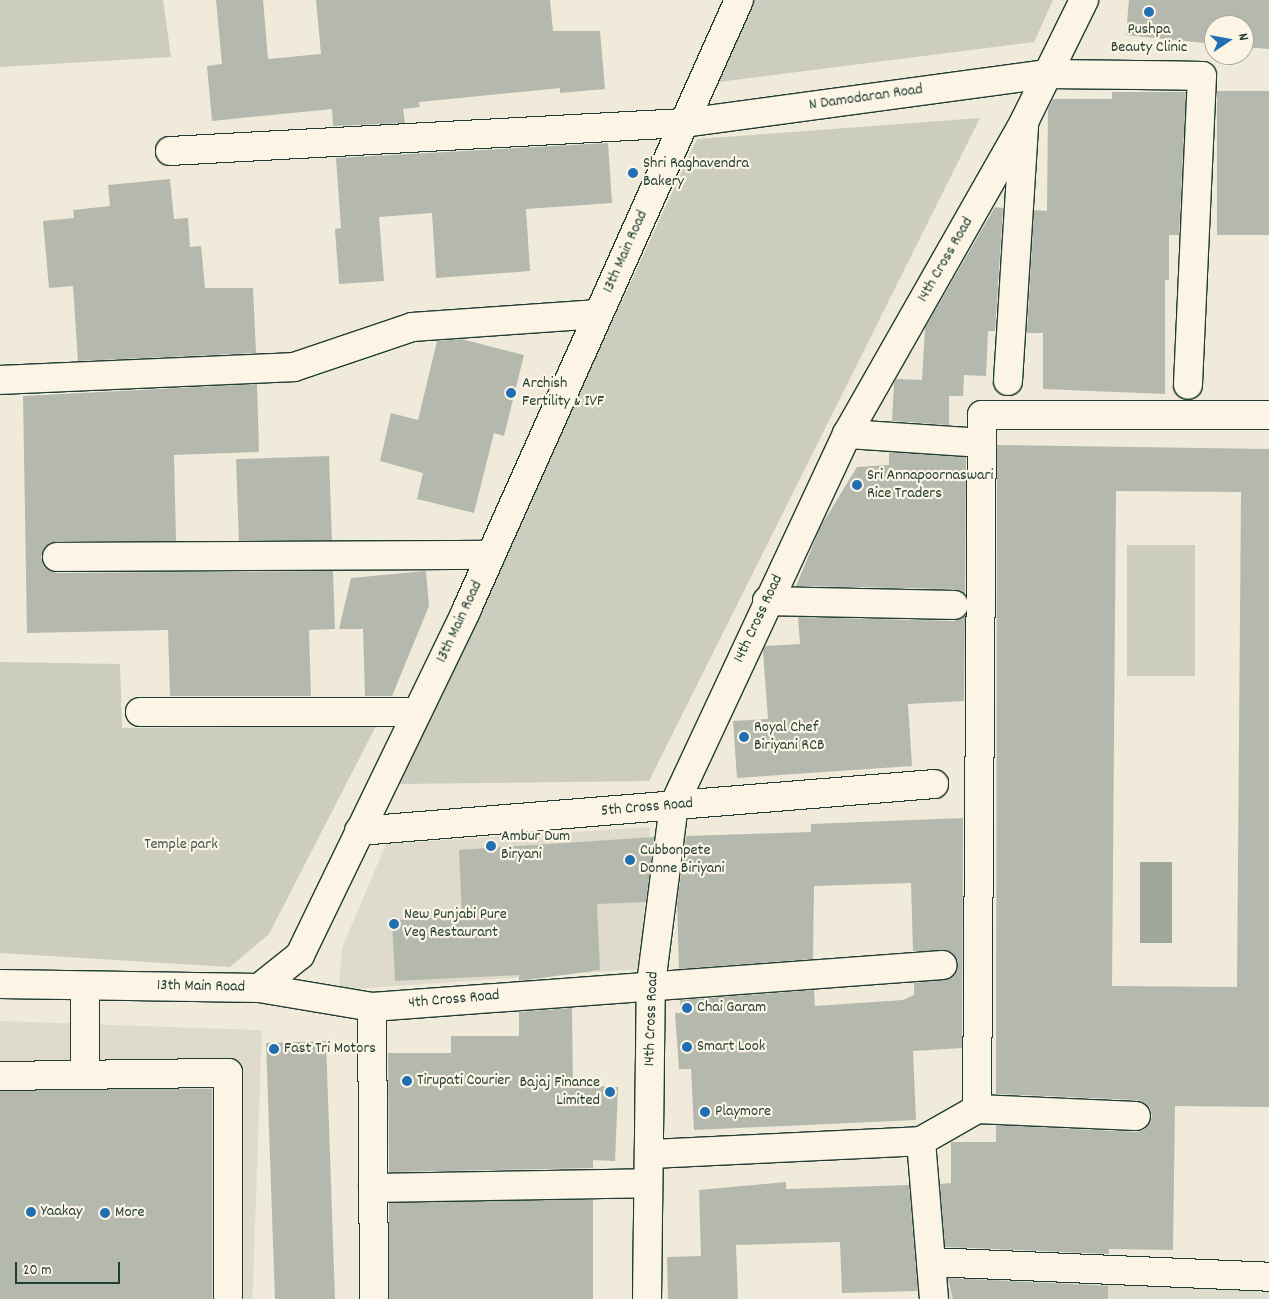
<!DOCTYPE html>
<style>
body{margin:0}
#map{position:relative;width:1269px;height:1299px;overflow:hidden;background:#efeada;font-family:Dekko,sans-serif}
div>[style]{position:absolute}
.built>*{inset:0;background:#dedbcc;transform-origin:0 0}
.green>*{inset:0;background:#cccdbf;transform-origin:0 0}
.water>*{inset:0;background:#9fa89a;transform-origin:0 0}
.building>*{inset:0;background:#b5b9ad;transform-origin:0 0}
.roads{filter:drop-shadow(1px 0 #1f3d34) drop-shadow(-1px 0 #1f3d34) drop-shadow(0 1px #1f3d34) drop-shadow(0 -1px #1f3d34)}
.minor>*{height:28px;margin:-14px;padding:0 14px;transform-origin:14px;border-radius:14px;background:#fcf5e5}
.dots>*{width:14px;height:14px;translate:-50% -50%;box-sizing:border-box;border:2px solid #fcf5e5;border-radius:50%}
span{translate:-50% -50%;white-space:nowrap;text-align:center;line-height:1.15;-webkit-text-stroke:4.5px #fcf5e5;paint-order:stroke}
.poi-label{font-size:16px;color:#1f3d34}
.left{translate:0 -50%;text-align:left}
.right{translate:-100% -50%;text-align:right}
.street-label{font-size:16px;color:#1f3d34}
.park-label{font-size:16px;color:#425a50}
.north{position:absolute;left:1204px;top:15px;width:50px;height:50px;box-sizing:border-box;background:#fcf5e5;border:1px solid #a4ab9e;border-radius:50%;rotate:78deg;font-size:14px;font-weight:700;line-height:20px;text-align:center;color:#1f3d34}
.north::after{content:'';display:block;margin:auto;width:18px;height:22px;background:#1f6fb2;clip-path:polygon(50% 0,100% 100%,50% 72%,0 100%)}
.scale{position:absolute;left:15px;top:1262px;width:105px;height:22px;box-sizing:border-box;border:2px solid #1f3d34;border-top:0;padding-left:6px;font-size:15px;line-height:18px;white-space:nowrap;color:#1f3d34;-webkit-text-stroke:4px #fcf5e5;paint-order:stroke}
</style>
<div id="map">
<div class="built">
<div style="clip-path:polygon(650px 827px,640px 969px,339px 990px,342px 948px,386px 844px)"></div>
<div style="left:0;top:1021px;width:262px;height:278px;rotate:2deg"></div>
<div style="clip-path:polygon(942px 1278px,1269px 1289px,1269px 1299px,943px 1299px)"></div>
</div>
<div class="green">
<div style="clip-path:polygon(0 0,163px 0,171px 57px,0 67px)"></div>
<div style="clip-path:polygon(755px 0,1053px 0,1034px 42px,719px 82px)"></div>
<div style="clip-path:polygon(980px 118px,649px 781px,398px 784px,697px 139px)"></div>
<div style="left:1127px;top:545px;width:68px;height:131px"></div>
<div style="clip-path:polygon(0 662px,120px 664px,122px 728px,376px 726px,269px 934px,230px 967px,0 953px)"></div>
</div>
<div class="water">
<div style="left:1140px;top:862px;width:32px;height:81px"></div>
</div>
<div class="building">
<div style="clip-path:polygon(216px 0,263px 0,268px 59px,321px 54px,316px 0,550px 0,553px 31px,600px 31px,605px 89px,560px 93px,560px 88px,419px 102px,420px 107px,403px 109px,405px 123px,333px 126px,332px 109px,212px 121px,207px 66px,222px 64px)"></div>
<div style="clip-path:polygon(1129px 0,1269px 0,1269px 49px,1244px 47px,1244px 25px,1214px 25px,1214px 44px,1126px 35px)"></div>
<div style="left:1269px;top:91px;width:144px;height:52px;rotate:90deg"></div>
<div style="clip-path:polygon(1112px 92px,1186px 92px,1179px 235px,1169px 235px,1169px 280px,1165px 280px,1165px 394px,1043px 389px,1043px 333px,1027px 333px,1034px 210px,1047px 211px,1048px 110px,1053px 99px,1112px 99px)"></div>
<div style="clip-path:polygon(608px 143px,612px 203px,526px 209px,530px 271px,436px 278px,432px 213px,379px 217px,384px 281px,339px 284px,335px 229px,341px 228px,336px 158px)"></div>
<div style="clip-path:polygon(170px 179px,174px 219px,188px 218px,190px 247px,201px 246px,205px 288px,253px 288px,256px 353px,78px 361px,73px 286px,49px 288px,43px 221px,74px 218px,73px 210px,110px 206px,108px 185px)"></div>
<div style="clip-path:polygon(995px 207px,1003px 208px,995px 331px,988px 331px,986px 376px,964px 375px,963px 396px,949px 396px,949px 425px,892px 421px,894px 383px,896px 379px,922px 380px,925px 328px)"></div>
<div style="clip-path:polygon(461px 339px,524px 355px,504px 436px,494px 433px,474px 513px,417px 499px,423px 473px,380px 461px,391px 413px,418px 420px,437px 341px)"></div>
<div style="clip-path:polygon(257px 384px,259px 452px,174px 455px,176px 541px,57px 541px,44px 549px,41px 558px,49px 570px,57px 573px,333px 571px,335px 629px,309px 630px,311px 696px,170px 696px,168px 630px,27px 633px,23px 396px)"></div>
<div style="clip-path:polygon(evenodd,997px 445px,1269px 449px,1269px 1107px,1175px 1106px,1173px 1250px,1109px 1249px,1109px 1254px,945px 1247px,940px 1184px,951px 1183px,951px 1142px,996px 1142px,996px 1125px,1136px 1132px,1144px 1130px,1152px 1117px,1150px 1108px,1137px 1100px,996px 1094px,997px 445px,1116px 491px,1241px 492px,1237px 987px,1112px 986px,1116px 491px)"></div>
<div style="clip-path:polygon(889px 452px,966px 457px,965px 595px,954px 589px,796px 586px,821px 526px,857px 467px,889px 465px)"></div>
<div style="left:329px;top:456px;width:84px;height:93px;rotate:88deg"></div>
<div style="clip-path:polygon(426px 571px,429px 606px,392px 696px,365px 696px,363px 629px,339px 629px,351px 578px)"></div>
<div style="clip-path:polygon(965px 616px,964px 701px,908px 704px,912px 766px,737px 778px,733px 721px,768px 719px,763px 651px,765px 646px,800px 644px,798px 617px,954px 621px)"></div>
<div style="clip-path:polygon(963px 818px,962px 1048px,913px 1051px,916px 1120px,694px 1130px,691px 1069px,679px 1069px,675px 1013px,681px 1013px,680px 1000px,814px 990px,815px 1006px,903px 1000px,914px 995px,914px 983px,950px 978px,958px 964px,948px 951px,913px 951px,911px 883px,814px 886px,813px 959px,679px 969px,677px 903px,686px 836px,811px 832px,811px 824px)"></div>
<div style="clip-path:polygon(654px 837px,646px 902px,597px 904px,600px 970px,519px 981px,519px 975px,395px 981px,392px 920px,462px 917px,459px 850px)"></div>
<div style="clip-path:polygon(572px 1008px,573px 1085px,618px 1087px,615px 1161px,593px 1160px,593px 1168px,389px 1172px,388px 1053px,451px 1053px,451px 1036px,519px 1036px,519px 1012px)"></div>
<div style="left:326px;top:1041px;width:258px;height:60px;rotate:88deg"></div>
<div style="left:212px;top:1089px;width:210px;height:212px;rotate:90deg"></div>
<div style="clip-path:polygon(786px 1182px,786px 1189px,909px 1185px,918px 1291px,842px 1293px,840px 1242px,736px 1245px,738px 1299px,668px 1299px,667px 1257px,701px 1256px,699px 1190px)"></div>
<div style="left:593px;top:1200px;width:99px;height:204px;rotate:90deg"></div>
<div style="clip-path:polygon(948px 1278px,1108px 1286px,1108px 1299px,953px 1299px)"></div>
</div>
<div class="roads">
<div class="minor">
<div style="left:170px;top:151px;width:515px;rotate:-3.12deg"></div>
<div style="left:684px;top:123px;width:367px;rotate:-7.7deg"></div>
<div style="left:1048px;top:74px;width:154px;rotate:0.7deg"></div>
<div style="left:1202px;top:76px;width:309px;rotate:92.6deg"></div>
<div style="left:0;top:380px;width:294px;rotate:-2.5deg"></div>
<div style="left:294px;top:367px;width:125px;rotate:-18.7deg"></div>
<div style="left:412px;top:327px;width:187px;rotate:-4deg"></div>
<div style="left:1008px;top:381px;width:254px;rotate:-86.4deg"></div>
<div style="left:847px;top:434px;width:122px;rotate:3.8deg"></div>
<div style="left:57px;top:557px;width:434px;rotate:-0.3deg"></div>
<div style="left:767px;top:601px;width:187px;rotate:1.2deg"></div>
<div style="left:140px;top:712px;width:277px"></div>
<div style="left:359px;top:831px;width:577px;rotate:-4.67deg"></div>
<div style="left:0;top:984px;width:259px;rotate:0.9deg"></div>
<div style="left:259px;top:988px;width:115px;rotate:9.5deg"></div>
<div style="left:372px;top:1007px;width:572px;rotate:-4.21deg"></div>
<div style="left:85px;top:986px;width:89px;rotate:90deg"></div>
<div style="left:259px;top:988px;width:53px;rotate:-38.8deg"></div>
<div style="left:300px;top:955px;width:382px;rotate:-64.2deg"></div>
<div style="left:466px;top:611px;width:669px;rotate:-65.92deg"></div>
<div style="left:372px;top:1007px;width:292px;rotate:89.6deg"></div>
<div style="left:0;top:1076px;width:228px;rotate:-0.8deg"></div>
<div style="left:228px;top:1073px;width:226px;rotate:90deg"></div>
<div style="left:977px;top:1109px;width:159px;rotate:2.5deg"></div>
<div style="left:921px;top:1141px;width:64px;rotate:-29.7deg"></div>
<div style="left:977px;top:1109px;width:694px;rotate:-89.59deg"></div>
<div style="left:982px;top:415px;width:287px"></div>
<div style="left:649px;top:1154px;width:272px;rotate:-2.7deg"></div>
<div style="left:921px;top:1141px;width:159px;rotate:85.3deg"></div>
<div style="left:373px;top:1188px;width:275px;rotate:-1deg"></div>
<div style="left:931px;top:1262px;width:338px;rotate:2.5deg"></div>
<div style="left:647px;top:1299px;width:315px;rotate:-89.3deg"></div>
<div style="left:651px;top:984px;width:180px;rotate:-82.7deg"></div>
<div style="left:674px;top:805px;width:409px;rotate:-65deg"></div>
<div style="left:847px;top:434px;width:359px;rotate:-60.4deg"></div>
<div style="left:1024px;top:122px;width:136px;rotate:-63.8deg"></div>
</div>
</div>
<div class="dots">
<div style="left:1149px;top:12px;background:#1f6fb2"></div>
<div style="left:633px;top:173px;background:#1f6fb2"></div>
<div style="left:511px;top:393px;background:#1f6fb2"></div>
<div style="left:857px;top:485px;background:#1f6fb2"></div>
<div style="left:744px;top:737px;background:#1f6fb2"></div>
<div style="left:491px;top:846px;background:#1f6fb2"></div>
<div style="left:630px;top:860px;background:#1f6fb2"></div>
<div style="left:394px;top:924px;background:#1f6fb2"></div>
<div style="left:687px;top:1008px;background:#1f6fb2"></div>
<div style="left:687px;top:1047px;background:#1f6fb2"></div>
<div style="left:274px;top:1049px;background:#1f6fb2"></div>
<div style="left:407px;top:1081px;background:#1f6fb2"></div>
<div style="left:610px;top:1092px;background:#1f6fb2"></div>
<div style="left:705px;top:1112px;background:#1f6fb2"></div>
<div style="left:31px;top:1212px;background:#1f6fb2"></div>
<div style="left:105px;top:1213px;background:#1f6fb2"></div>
</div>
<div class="poi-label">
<span style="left:1149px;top:39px">Pushpa<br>Beauty Clinic</span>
<span class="left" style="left:643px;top:173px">Shri Raghavendra<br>Bakery</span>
<span class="left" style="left:522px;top:393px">Archish<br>Fertility &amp; IVF</span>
<span class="left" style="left:867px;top:485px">Sri Annapoornaswari<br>Rice Traders</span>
<span class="left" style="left:754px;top:737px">Royal Chef<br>Biriyani RCB</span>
<span class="left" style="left:501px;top:846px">Ambur Dum<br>Biryani</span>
<span class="left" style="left:640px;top:860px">Cubbonpete<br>Donne Biriyani</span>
<span class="left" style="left:404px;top:924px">New Punjabi Pure<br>Veg Restaurant</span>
<span class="left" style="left:697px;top:1008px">Chai Garam</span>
<span class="left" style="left:697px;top:1047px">Smart Look</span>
<span class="left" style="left:284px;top:1049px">Fast Tri Motors</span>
<span class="left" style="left:417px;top:1081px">Tirupati Courier</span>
<span class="right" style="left:600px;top:1092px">Bajaj Finance<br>Limited</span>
<span class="left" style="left:715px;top:1112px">Playmore</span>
<span class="left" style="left:41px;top:1212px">Yaakay</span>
<span class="left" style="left:115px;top:1213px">More</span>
</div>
<div class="street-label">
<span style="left:866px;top:98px;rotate:-8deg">N Damodaran Road</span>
<span style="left:626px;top:252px;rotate:-66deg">13th Main Road</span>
<span style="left:946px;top:260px;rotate:-60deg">14th Cross Road</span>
<span style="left:759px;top:619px;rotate:-65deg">14th Cross Road</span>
<span style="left:460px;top:622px;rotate:-65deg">13th Main Road</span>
<span style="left:647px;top:808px;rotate:-5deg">5th Cross Road</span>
<span style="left:201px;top:987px;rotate:1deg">13th Main Road</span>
<span style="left:454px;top:1000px;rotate:-5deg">4th Cross Road</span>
<span style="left:652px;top:1019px;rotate:-88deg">14th Cross Road</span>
</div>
<div class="park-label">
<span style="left:181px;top:845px">Temple park</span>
</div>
<div class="north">N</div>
<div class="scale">20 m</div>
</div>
